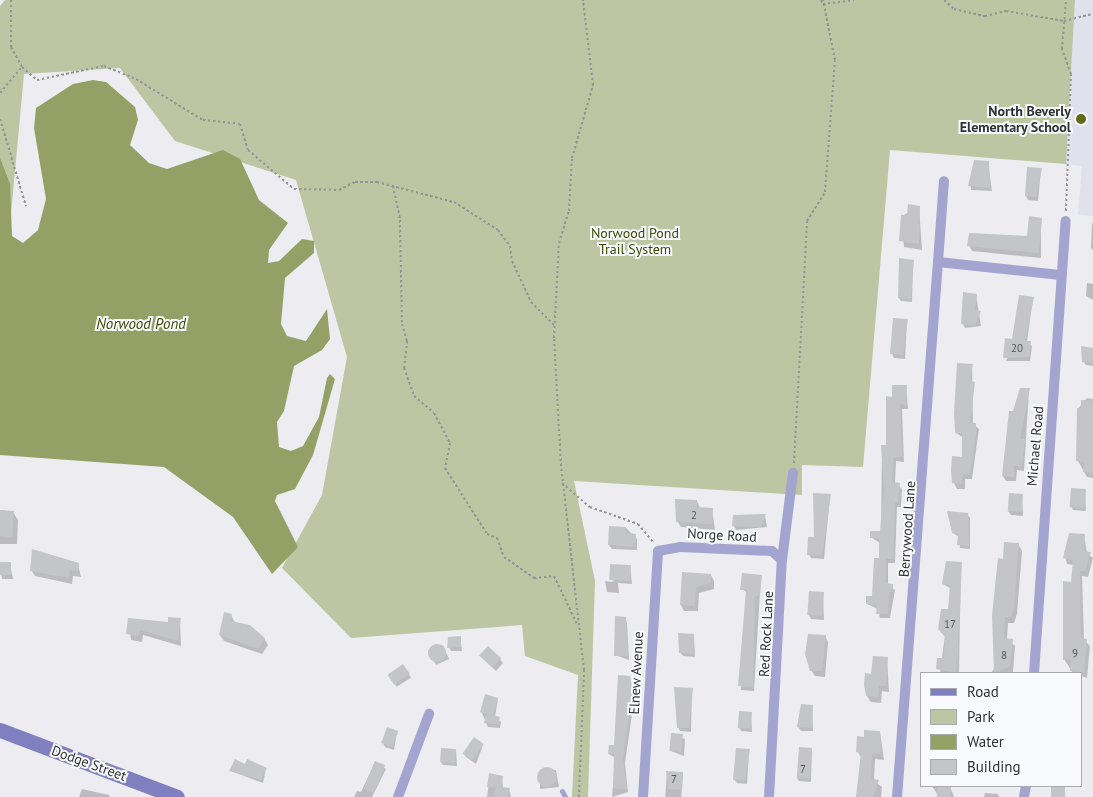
<!DOCTYPE html>
<style>
body{margin:0}
#map{position:relative;width:1093px;height:797px;overflow:hidden;background:#ececf1;font-family:"PT Sans",sans-serif}
div>[style]{position:absolute}
.built>*{inset:0;background:#e0e1ed}
.green>*{inset:0;background:#bec5a2}
.water>*{inset:0;background:#95a067}
.shadow>*{inset:0;background:#0003;transform-origin:0 0}
.building>*{inset:0;background:#c4c5c9;transform-origin:0 0}
.round{border-radius:50%}
.path>*{height:2px;margin-top:-1px;transform-origin:0;background:repeating-linear-gradient(90deg,#939397 0 2.5px,transparent 0 5px)}
.lane>*{height:5px;margin:-2.5px;padding:0 2.5px;transform-origin:2.5px;border-radius:2.5px;background:#a3a4cf}
.street>*{height:10px;margin:-5px;padding:0 5px;transform-origin:5px;border-radius:5px;background:#a3a4cf}
.secondary>*{height:15px;margin:-7.5px;padding:0 7.5px;transform-origin:7.5px;border-radius:7.5px;background:#807fbf}
.dots>*{width:14px;height:14px;translate:-50% -50%;box-sizing:border-box;border:2px solid #f9fafe;border-radius:50%}
span{translate:-50% -50%;white-space:nowrap;text-align:center;line-height:1.15;-webkit-text-stroke:4px #f9fafe;paint-order:stroke}
.number-label{font-size:11px;color:#565658}
.number-label span{-webkit-text-stroke-width:0}
.poi-label{font-size:14px;color:#313133;font-weight:700}
.right{translate:-100% -50%;text-align:right}
.park-label{font-size:14px;color:#414a04}
.street-label{font-size:14px;color:#313133}
.water-label{font-size:15px;color:#414903;font-style:italic}
.legend{position:absolute;left:920px;top:672px;width:162px;height:115px;box-sizing:border-box;background:#f9fafe;border:1px solid #a9aaad;margin:0;padding:6px 9px;list-style:none;font-size:15px;color:#313133}
.legend li{display:flex;align-items:center;gap:10px;height:25px}
.legend b{width:25px;border:1px solid #a9aaad}
</style>
<div id="map">
<div class="built">
<div style="clip-path:polygon(1075px 0,1093px 0,1093px 216px,1078px 215px,1082px 166px,1066px 164px)"></div>
</div>
<div class="green">
<div style="clip-path:polygon(5px 0,1075px 0,1066px 164px,890px 150px,863px 467px,802px 465px,802px 495px,574px 481px,595px 581px,588px 797px,572px 797px,578px 675px,525px 656px,522px 625px,351px 638px,282px 568px,322px 495px,347px 357px,296px 180px,175px 141px,120px 68px,24px 74px,11px 214px,0 194px,0 6px)"></div>
</div>
<div class="water">
<div style="clip-path:polygon(93px 80px,106px 82px,135px 107px,138px 120px,130px 145px,149px 163px,167px 169px,223px 150px,240px 159px,259px 200px,288px 223px,269px 250px,268px 263px,279px 261px,302px 239px,314px 241px,314px 253px,285px 278px,281px 324px,287px 336px,306px 341px,327px 309px,330px 339px,322px 350px,294px 366px,284px 411px,277px 422px,279px 447px,291px 451px,303px 446px,319px 417px,327px 378px,330px 374px,335px 379px,313px 455px,295px 489px,277px 495px,275px 501px,298px 547px,272px 574px,233px 517px,164px 467px,0 455px,0 158px,10px 184px,12px 236px,23px 243px,38px 230px,46px 199px,34px 128px,36px 108px,73px 84px)"></div>
</div>
<div class="shadow">
<div style="clip-path:polygon(988px 163px,992px 191px,971px 190px,970px 177px)"></div>
<div style="clip-path:polygon(1041px 169px,1038px 201px,1028px 200px,1026px 196px)"></div>
<div style="clip-path:polygon(919px 207px,922px 250px,904px 247px,902px 216px)"></div>
<div style="clip-path:polygon(1041px 219px,1041px 258px,972px 251px,969px 245px,1028px 237px)"></div>
<div style="clip-path:polygon(1092px 223px,1093px 223px,1093px 250px,1091px 248px)"></div>
<div style="clip-path:polygon(913px 261px,912px 302px,901px 301px,899px 298px)"></div>
<div style="clip-path:polygon(1087px 283px,1093px 284px,1093px 300px,1086px 296px)"></div>
<div style="clip-path:polygon(976px 295px,981px 326px,965px 328px,963px 324px)"></div>
<div style="clip-path:polygon(1033px 298px,1027px 342px,1032px 346px,1030px 361px,1006px 361px)"></div>
<div style="clip-path:polygon(907px 320px,905px 359px,894px 358px,892px 354px)"></div>
<div style="clip-path:polygon(1093px 349px,1093px 366px,1086px 365px,1083px 361px)"></div>
<div style="clip-path:polygon(972px 366px,973px 424px,979px 429px,972px 479px,965px 479px,965px 489px,957px 489px,954px 483px,963px 458px,964px 438px,956px 433px)"></div>
<div style="clip-path:polygon(906px 387px,908px 409px,902px 409px,904px 462px,896px 461px,895px 483px,902px 489px,901px 507px,897px 507px,895px 563px,888px 563px,888px 585px,895px 590px,890px 618px,880px 618px,878px 609px,867px 604px,873px 597px,880px 559px,880px 543px,871px 537px,881px 532px,882px 446px,887px 447px,893px 398px)"></div>
<div style="clip-path:polygon(1029px 390px,1024px 471px,1017px 470px,1016px 481px,1006px 481px,1003px 476px)"></div>
<div style="clip-path:polygon(1087px 398px,1093px 399px,1093px 478px,1087px 477px,1078px 461px,1078px 409px)"></div>
<div style="clip-path:polygon(1085px 490px,1086px 511px,1073px 510px,1071px 506px)"></div>
<div style="clip-path:polygon(1022px 495px,1023px 516px,1011px 515px,1008px 511px)"></div>
<div style="clip-path:polygon(830px 496px,824px 559px,811px 558px,809px 554px)"></div>
<div style="clip-path:polygon(697px 501px,700px 508px,712px 509px,715px 530px,681px 527px,677px 521px)"></div>
<div style="clip-path:polygon(0 510px,13px 512px,18px 520px,17px 544px,0 544px)"></div>
<div style="clip-path:polygon(967px 514px,970px 518px,970px 549px,960px 548px,959px 537px,953px 533px)"></div>
<div style="clip-path:polygon(765px 516px,767px 527px,736px 530px,734px 526px)"></div>
<div style="clip-path:polygon(626px 528px,637px 539px,637px 550px,612px 549px,609px 545px)"></div>
<div style="clip-path:polygon(1084px 535px,1087px 553px,1093px 558px,1088px 577px,1082px 576px,1084px 640px,1090px 646px,1087px 678px,1073px 673px,1064px 659px,1074px 565px,1067px 564px,1064px 552px)"></div>
<div style="clip-path:polygon(1018px 544px,1022px 551px,1017px 614px,1014px 623px,1008px 623px,1007px 639px,1015px 646px,1013px 672px,991px 673px,996px 666px,1004px 560px)"></div>
<div style="clip-path:polygon(0 564px,10px 564px,13px 579px,2px 579px)"></div>
<div style="clip-path:polygon(78px 564px,81px 577px,73px 576px,72px 584px,35px 576px,31px 570px)"></div>
<div style="clip-path:polygon(961px 564px,959px 673px,940px 673px,951px 589px,943px 584px)"></div>
<div style="clip-path:polygon(630px 566px,632px 584px,618px 583px,619px 593px,607px 592px,605px 581px,612px 582px)"></div>
<div style="clip-path:polygon(683px 573px,711px 575px,714px 581px,714px 589px,699px 593px,698px 611px,684px 611px,681px 605px)"></div>
<div style="clip-path:polygon(761px 576px,754px 691px,741px 690px,747px 593px,742px 589px)"></div>
<div style="clip-path:polygon(823px 593px,824px 620px,811px 619px,809px 615px)"></div>
<div style="clip-path:polygon(231px 615px,235px 623px,264px 638px,268px 645px,262px 654px,224px 641px,220px 635px)"></div>
<div style="clip-path:polygon(616px 618px,627px 622px,629px 660px,615px 655px)"></div>
<div style="clip-path:polygon(129px 620px,169px 624px,180px 620px,181px 646px,143px 635px,142px 642px,131px 640px)"></div>
<div style="clip-path:polygon(694px 636px,695px 657px,683px 656px,680px 652px)"></div>
<div style="clip-path:polygon(825px 636px,828px 642px,825px 677px,815px 676px,811px 670px)"></div>
<div style="clip-path:polygon(460px 637px,462px 651px,451px 651px,449px 647px)"></div>
<div style="clip-path:polygon(443px 645px,449px 659px,436px 665px,428px 651px)"></div>
<div style="clip-path:polygon(481px 656px,500px 659px,503px 663px,496px 671px)"></div>
<div style="clip-path:polygon(887px 658px,889px 692px,882px 691px,881px 703px,871px 702px,867px 696px)"></div>
<div style="left:403px;top:665px;width:15px;height:17px;rotate:58deg"></div>
<div style="clip-path:polygon(629px 677px,635px 693px,625px 763px,628px 792px,612px 797px,615px 758px,609px 754px,615px 746px)"></div>
<div style="clip-path:polygon(692px 689px,691px 732px,680px 731px,678px 727px)"></div>
<div style="clip-path:polygon(498px 699px,495px 717px,501px 722px,500px 728px,488px 727px,481px 711px)"></div>
<div style="clip-path:polygon(812px 706px,813px 731px,801px 731px,798px 727px)"></div>
<div style="clip-path:polygon(751px 713px,752px 732px,741px 731px,739px 727px)"></div>
<div style="clip-path:polygon(397px 732px,394px 750px,385px 747px,383px 743px)"></div>
<div style="clip-path:polygon(880px 732px,884px 760px,875px 759px,874px 781px,882px 787px,881px 797px,857px 797px,862px 759px,858px 752px,865px 738px)"></div>
<div style="clip-path:polygon(672px 735px,685px 739px,684px 756px,671px 751px)"></div>
<div style="clip-path:polygon(483px 745px,476px 764px,466px 757px,464px 754px)"></div>
<div style="clip-path:polygon(812px 749px,811px 782px,799px 781px,797px 778px)"></div>
<div style="clip-path:polygon(456px 750px,457px 766px,443px 765px,441px 762px)"></div>
<div style="clip-path:polygon(749px 750px,747px 784px,737px 783px,734px 779px)"></div>
<div style="clip-path:polygon(375px 762px,386px 769px,372px 797px,354px 797px,357px 791px,361px 792px)"></div>
<div style="clip-path:polygon(266px 769px,263px 783px,231px 771px)"></div>
<div style="clip-path:polygon(540px 770px,556px 770px,559px 787px,540px 789px)"></div>
<div style="left:667px;top:772px;width:16px;height:25px;rotate:4deg"></div>
<div style="clip-path:polygon(490px 775px,502px 777px,503px 788px,509px 789px,511px 797px,487px 797px)"></div>
<div style="clip-path:polygon(932px 786px,950px 786px,954px 797px,939px 797px)"></div>
<div style="clip-path:polygon(82px 789px,109px 795px,110px 797px,79px 797px)"></div>
<div style="clip-path:polygon(985px 793px,998px 794px,999px 797px,984px 797px)"></div>
</div>
<div class="building">
<div style="clip-path:polygon(974px 160px,989px 161px,990px 188px,968px 186px)"></div>
<div style="clip-path:polygon(1027px 167px,1042px 168px,1036px 197px,1025px 196px)"></div>
<div style="clip-path:polygon(908px 204px,920px 206px,919px 244px,899px 241px,901px 215px,907px 215px)"></div>
<div style="clip-path:polygon(1029px 216px,1042px 218px,1039px 253px,967px 246px,969px 233px,1027px 236px)"></div>
<div style="clip-path:polygon(899px 258px,914px 260px,911px 299px,898px 298px)"></div>
<div style="clip-path:polygon(963px 292px,977px 294px,975px 310px,981px 311px,975px 326px,961px 324px)"></div>
<div style="clip-path:polygon(1019px 295px,1034px 297px,1025px 341px,1031px 341px,1029px 357px,1003px 358px,1005px 338px,1012px 339px)"></div>
<div style="clip-path:polygon(893px 318px,908px 319px,903px 355px,890px 354px)"></div>
<div style="clip-path:polygon(1081px 346px,1093px 348px,1093px 363px,1082px 362px)"></div>
<div style="clip-path:polygon(957px 363px,973px 364px,970px 381px,975px 382px,970px 423px,976px 423px,976px 434px,970px 474px,963px 474px,962px 484px,952px 483px,951px 470px,952px 456px,962px 457px,962px 433px,955px 433px,954px 413px)"></div>
<div style="clip-path:polygon(892px 385px,907px 385px,906px 405px,900px 404px,902px 457px,894px 457px,892px 482px,900px 483px,898px 503px,895px 502px,893px 559px,886px 559px,886px 583px,893px 584px,893px 592px,889px 592px,888px 614px,876px 614px,877px 605px,866px 604px,866px 596px,872px 596px,874px 558px,879px 558px,879px 538px,870px 538px,870px 531px,880px 531px,884px 490px,881px 445px,886px 445px,886px 396px,892px 397px)"></div>
<div style="clip-path:polygon(1020px 388px,1030px 388px,1020px 439px,1025px 439px,1022px 466px,1014px 466px,1014px 477px,1002px 476px,1009px 411px,1013px 411px)"></div>
<div style="clip-path:polygon(1081px 400px,1093px 401px,1093px 473px,1083px 472px,1084px 462px,1076px 461px,1077px 408px,1081px 408px)"></div>
<div style="left:1071px;top:488px;width:15px;height:19px;rotate:4deg"></div>
<div style="clip-path:polygon(813px 493px,831px 494px,822px 556px,807px 555px,808px 537px,814px 537px)"></div>
<div style="left:1009px;top:493px;width:14px;height:18px;rotate:4deg"></div>
<div style="clip-path:polygon(675px 499px,697px 500px,697px 507px,713px 508px,712px 524px,676px 522px)"></div>
<div style="left:0;top:510px;width:14px;height:26px;rotate:4deg"></div>
<div style="clip-path:polygon(947px 511px,968px 513px,969px 546px,957px 545px,958px 534px,952px 533px)"></div>
<div style="clip-path:polygon(766px 514px,761px 527px,732px 526px,733px 515px)"></div>
<div style="clip-path:polygon(609px 526px,626px 527px,626px 533px,636px 534px,635px 547px,608px 545px)"></div>
<div style="clip-path:polygon(1069px 533px,1085px 534px,1084px 551px,1091px 552px,1085px 571px,1080px 571px,1081px 638px,1087px 639px,1084px 673px,1070px 671px,1071px 660px,1063px 660px,1063px 581px,1071px 582px,1073px 560px,1063px 558px)"></div>
<div style="clip-path:polygon(1004px 542px,1019px 543px,1014px 608px,1011px 617px,1005px 617px,1004px 638px,1013px 639px,1010px 666px,994px 673px,992px 615px,998px 558px,1003px 559px)"></div>
<div style="clip-path:polygon(32px 549px,79px 563px,78px 571px,70px 570px,69px 578px,30px 571px)"></div>
<div style="clip-path:polygon(946px 561px,962px 562px,957px 673px,936px 669px,937px 658px,944px 658px,945px 637px,938px 629px,941px 609px,948px 609px,950px 585px,942px 584px)"></div>
<div style="left:0;top:562px;width:11px;height:13px"></div>
<div style="left:610px;top:564px;width:21px;height:16px;rotate:3deg"></div>
<div style="clip-path:polygon(682px 572px,711px 574px,711px 583px,696px 587px,695px 606px,680px 605px)"></div>
<div style="clip-path:polygon(742px 573px,762px 575px,760px 596px,755px 596px,753px 687px,738px 686px,746px 590px,740px 590px)"></div>
<div style="left:809px;top:591px;width:15px;height:24px;rotate:4deg"></div>
<div style="clip-path:polygon(224px 612px,232px 614px,231px 621px,250px 625px,265px 638px,258px 649px,219px 635px)"></div>
<div style="clip-path:polygon(615px 616px,626px 617px,628px 656px,614px 656px)"></div>
<div style="clip-path:polygon(168px 617px,181px 618px,178px 641px,140px 630px,139px 636px,126px 634px,128px 618px,168px 622px)"></div>
<div style="clip-path:polygon(678px 633px,694px 634px,693px 654px,679px 653px)"></div>
<div style="clip-path:polygon(808px 634px,826px 635px,822px 671px,810px 671px,805px 654px)"></div>
<div style="clip-path:polygon(461px 636px,461px 647px,447px 648px,448px 637px)"></div>
<div class="round" style="left:428px;top:644px;width:18px;height:18px"></div>
<div style="left:488px;top:646px;width:18px;height:13px;rotate:43deg"></div>
<div style="clip-path:polygon(873px 656px,888px 657px,886px 686px,879px 686px,878px 697px,866px 696px,864px 685px,865px 673px,871px 674px)"></div>
<div style="left:403px;top:664px;width:12px;height:19px;rotate:55deg"></div>
<div style="clip-path:polygon(618px 675px,630px 676px,633px 689px,623px 758px,627px 789px,613px 788px,614px 754px,608px 754px,609px 745px,614px 745px)"></div>
<div style="clip-path:polygon(674px 687px,693px 688px,689px 728px,677px 728px)"></div>
<div style="clip-path:polygon(485px 694px,498px 698px,493px 715px,500px 717px,498px 725px,484px 723px,486px 714px,490px 715px,480px 712px)"></div>
<div style="clip-path:polygon(801px 704px,813px 705px,812px 728px,797px 727px)"></div>
<div style="left:739px;top:711px;width:13px;height:17px;rotate:4deg"></div>
<div style="left:387px;top:727px;width:12px;height:17px;rotate:20deg"></div>
<div style="clip-path:polygon(864px 730px,880px 731px,881px 754px,872px 754px,871px 779px,879px 780px,873px 797px,856px 797px,861px 753px,856px 752px,857px 736px,864px 737px)"></div>
<div style="left:671px;top:733px;width:12px;height:18px;rotate:5deg"></div>
<div style="left:474px;top:737px;width:12px;height:20px;rotate:35deg"></div>
<div style="left:799px;top:747px;width:13px;height:31px;rotate:4deg"></div>
<div style="left:441px;top:748px;width:15px;height:14px;rotate:4deg"></div>
<div style="clip-path:polygon(736px 748px,750px 749px,745px 781px,733px 780px)"></div>
<div style="clip-path:polygon(235px 759px,245px 764px,247px 759px,267px 768px,261px 780px,229px 771px)"></div>
<div style="left:375px;top:761px;width:11px;height:30px;rotate:22deg"></div>
<div class="round" style="left:537px;top:767px;width:20px;height:20px"></div>
<div style="clip-path:polygon(666px 771px,683px 772px,682px 790px,668px 789px)"></div>
<div style="clip-path:polygon(489px 773px,503px 776px,501px 787px,510px 788px,508px 797px,494px 797px,496px 788px,487px 787px)"></div>
<div style="clip-path:polygon(938px 786px,951px 786px,950px 797px,937px 797px)"></div>
<div style="left:1051px;top:787px;width:14px;height:10px"></div>
</div>
<div class="path">
<div style="left:11px;top:0;width:47px;rotate:90deg"></div>
<div style="left:11px;top:47px;width:23px;rotate:61deg"></div>
<div style="left:22px;top:67px;width:20px;rotate:41deg"></div>
<div style="left:37px;top:80px;width:68px;rotate:-11.8deg"></div>
<div style="left:104px;top:66px;width:35px;rotate:22deg"></div>
<div style="left:136px;top:79px;width:79px;rotate:31.5deg"></div>
<div style="left:203px;top:120px;width:37px;rotate:6deg"></div>
<div style="left:240px;top:124px;width:27px;rotate:73deg"></div>
<div style="left:248px;top:150px;width:60px;rotate:40.3deg"></div>
<div style="left:294px;top:189px;width:45px;rotate:1.3deg"></div>
<div style="left:339px;top:190px;width:18px;rotate:-27deg"></div>
<div style="left:355px;top:182px;width:22px"></div>
<div style="left:377px;top:182px;width:80px;rotate:14.6deg"></div>
<div style="left:454px;top:202px;width:52px;rotate:32.5deg"></div>
<div style="left:498px;top:230px;width:20px;rotate:53deg"></div>
<div style="left:510px;top:246px;width:15px;rotate:82deg"></div>
<div style="left:512px;top:261px;width:45px;rotate:65.1deg"></div>
<div style="left:531px;top:302px;width:33px;rotate:45deg"></div>
<div style="left:821px;top:0;width:4px;rotate:63deg"></div>
<div style="left:823px;top:4px;width:31px;rotate:-7deg"></div>
<div style="left:944px;top:0;width:13px;rotate:42deg"></div>
<div style="left:954px;top:9px;width:32px;rotate:13deg"></div>
<div style="left:985px;top:16px;width:22px;rotate:-13deg"></div>
<div style="left:1006px;top:11px;width:59px;rotate:9.8deg"></div>
<div style="left:1064px;top:21px;width:30px;rotate:-14deg"></div>
<div style="left:0;top:93px;width:34px;rotate:-50deg"></div>
<div style="left:0;top:119px;width:91px;rotate:73.4deg"></div>
<div style="left:393px;top:186px;width:35px;rotate:78deg"></div>
<div style="left:400px;top:220px;width:104px;rotate:88.9deg"></div>
<div style="left:402px;top:324px;width:18px;rotate:74deg"></div>
<div style="left:407px;top:341px;width:27px;rotate:96deg"></div>
<div style="left:404px;top:368px;width:30px;rotate:70deg"></div>
<div style="left:414px;top:396px;width:26px;rotate:40deg"></div>
<div style="left:434px;top:413px;width:34px;rotate:62deg"></div>
<div style="left:450px;top:443px;width:25px;rotate:101deg"></div>
<div style="left:445px;top:468px;width:78px;rotate:57.5deg"></div>
<div style="left:487px;top:534px;width:11px;rotate:22deg"></div>
<div style="left:497px;top:538px;width:20px;rotate:70deg"></div>
<div style="left:504px;top:557px;width:37px;rotate:35deg"></div>
<div style="left:534px;top:578px;width:20px;rotate:-6deg"></div>
<div style="left:554px;top:576px;width:55px;rotate:64.4deg"></div>
<div style="left:1066px;top:211px;width:137px;rotate:-87.9deg"></div>
<div style="left:1071px;top:74px;width:27px;rotate:-110deg"></div>
<div style="left:1062px;top:49px;width:49px;rotate:-85.3deg"></div>
<div style="left:794px;top:463px;width:242px;rotate:-86.9deg"></div>
<div style="left:807px;top:221px;width:34px;rotate:-58deg"></div>
<div style="left:825px;top:192px;width:132px;rotate:-85.7deg"></div>
<div style="left:835px;top:60px;width:61px;rotate:-101.3deg"></div>
<div style="left:562px;top:483px;width:37px;rotate:41deg"></div>
<div style="left:590px;top:507px;width:51px;rotate:19.5deg"></div>
<div style="left:638px;top:524px;width:23px;rotate:50deg"></div>
<div style="left:579px;top:797px;width:127px;rotate:-87.7deg"></div>
<div style="left:584px;top:670px;width:205px;rotate:-96.4deg"></div>
<div style="left:561px;top:466px;width:128px;rotate:-93.1deg"></div>
<div style="left:554px;top:338px;width:95px;rotate:-87deg"></div>
<div style="left:559px;top:243px;width:34px;rotate:-73deg"></div>
<div style="left:569px;top:211px;width:53px;rotate:-86.8deg"></div>
<div style="left:572px;top:158px;width:76px;rotate:-74deg"></div>
<div style="left:593px;top:85px;width:86px;rotate:-96.7deg"></div>
</div>
<div class="lane">
<div style="left:562px;top:791px;width:7px;rotate:63deg"></div>
</div>
<div class="street">
<div style="left:938px;top:262px;width:81px;rotate:-85.8deg"></div>
<div style="left:1034px;top:673px;width:453px;rotate:-86deg"></div>
<div style="left:398px;top:797px;width:89px;rotate:-69.5deg"></div>
<div style="left:643px;top:797px;width:246px;rotate:-86.5deg"></div>
<div style="left:658px;top:551px;width:22px;rotate:-10deg"></div>
<div style="left:680px;top:547px;width:92px;rotate:2.5deg"></div>
<div style="left:772px;top:551px;width:13px;rotate:42deg"></div>
<div style="left:769px;top:797px;width:237px;rotate:-86.9deg"></div>
<div style="left:782px;top:560px;width:88px;rotate:-82.8deg"></div>
<div style="left:897px;top:797px;width:537px;rotate:-85.62deg"></div>
<div style="left:938px;top:262px;width:123px;rotate:6.1deg"></div>
<div style="left:1024px;top:797px;width:11px;rotate:-80deg"></div>
</div>
<div class="secondary">
<div style="left:0;top:730px;width:189px;rotate:20.7deg"></div>
</div>
<div class="dots">
<div style="left:1081px;top:119px;background:#606c14"></div>
</div>
<div class="number-label">
<span style="left:1017px;top:348px">20</span>
<span style="left:694px;top:515px">2</span>
<span style="left:950px;top:624px">17</span>
<span style="left:1075px;top:653px">9</span>
<span style="left:1004px;top:655px">8</span>
<span style="left:803px;top:769px">7</span>
<span style="left:674px;top:779px">7</span>
</div>
<div class="poi-label">
<span class="right" style="left:1071px;top:119px">North Beverly<br>Elementary School</span>
</div>
<div class="park-label">
<span style="left:635px;top:241px">Norwood Pond<br>Trail System</span>
</div>
<div class="street-label">
<span style="left:1035px;top:446px;rotate:-85deg">Michael Road</span>
<span style="left:907px;top:529px;rotate:-86deg">Berrywood Lane</span>
<span style="left:722px;top:535px;rotate:3deg">Norge Road</span>
<span style="left:766px;top:634px;rotate:-87deg">Red Rock Lane</span>
<span style="left:636px;top:673px;rotate:-87deg">Elnew Avenue</span>
<span style="left:89px;top:763px;rotate:20deg">Dodge Street</span>
</div>
<div class="water-label">
<span style="left:141px;top:324px">Norwood Pond</span>
</div>
<ul class="legend">
<li><b style="height:6px;background:#807fbf"></b>Road</li>
<li><b style="height:14px;background:#bec5a2"></b>Park</li>
<li><b style="height:14px;background:#95a067"></b>Water</li>
<li><b style="height:14px;background:#c4c5c9"></b>Building</li>
</ul>
</div>
